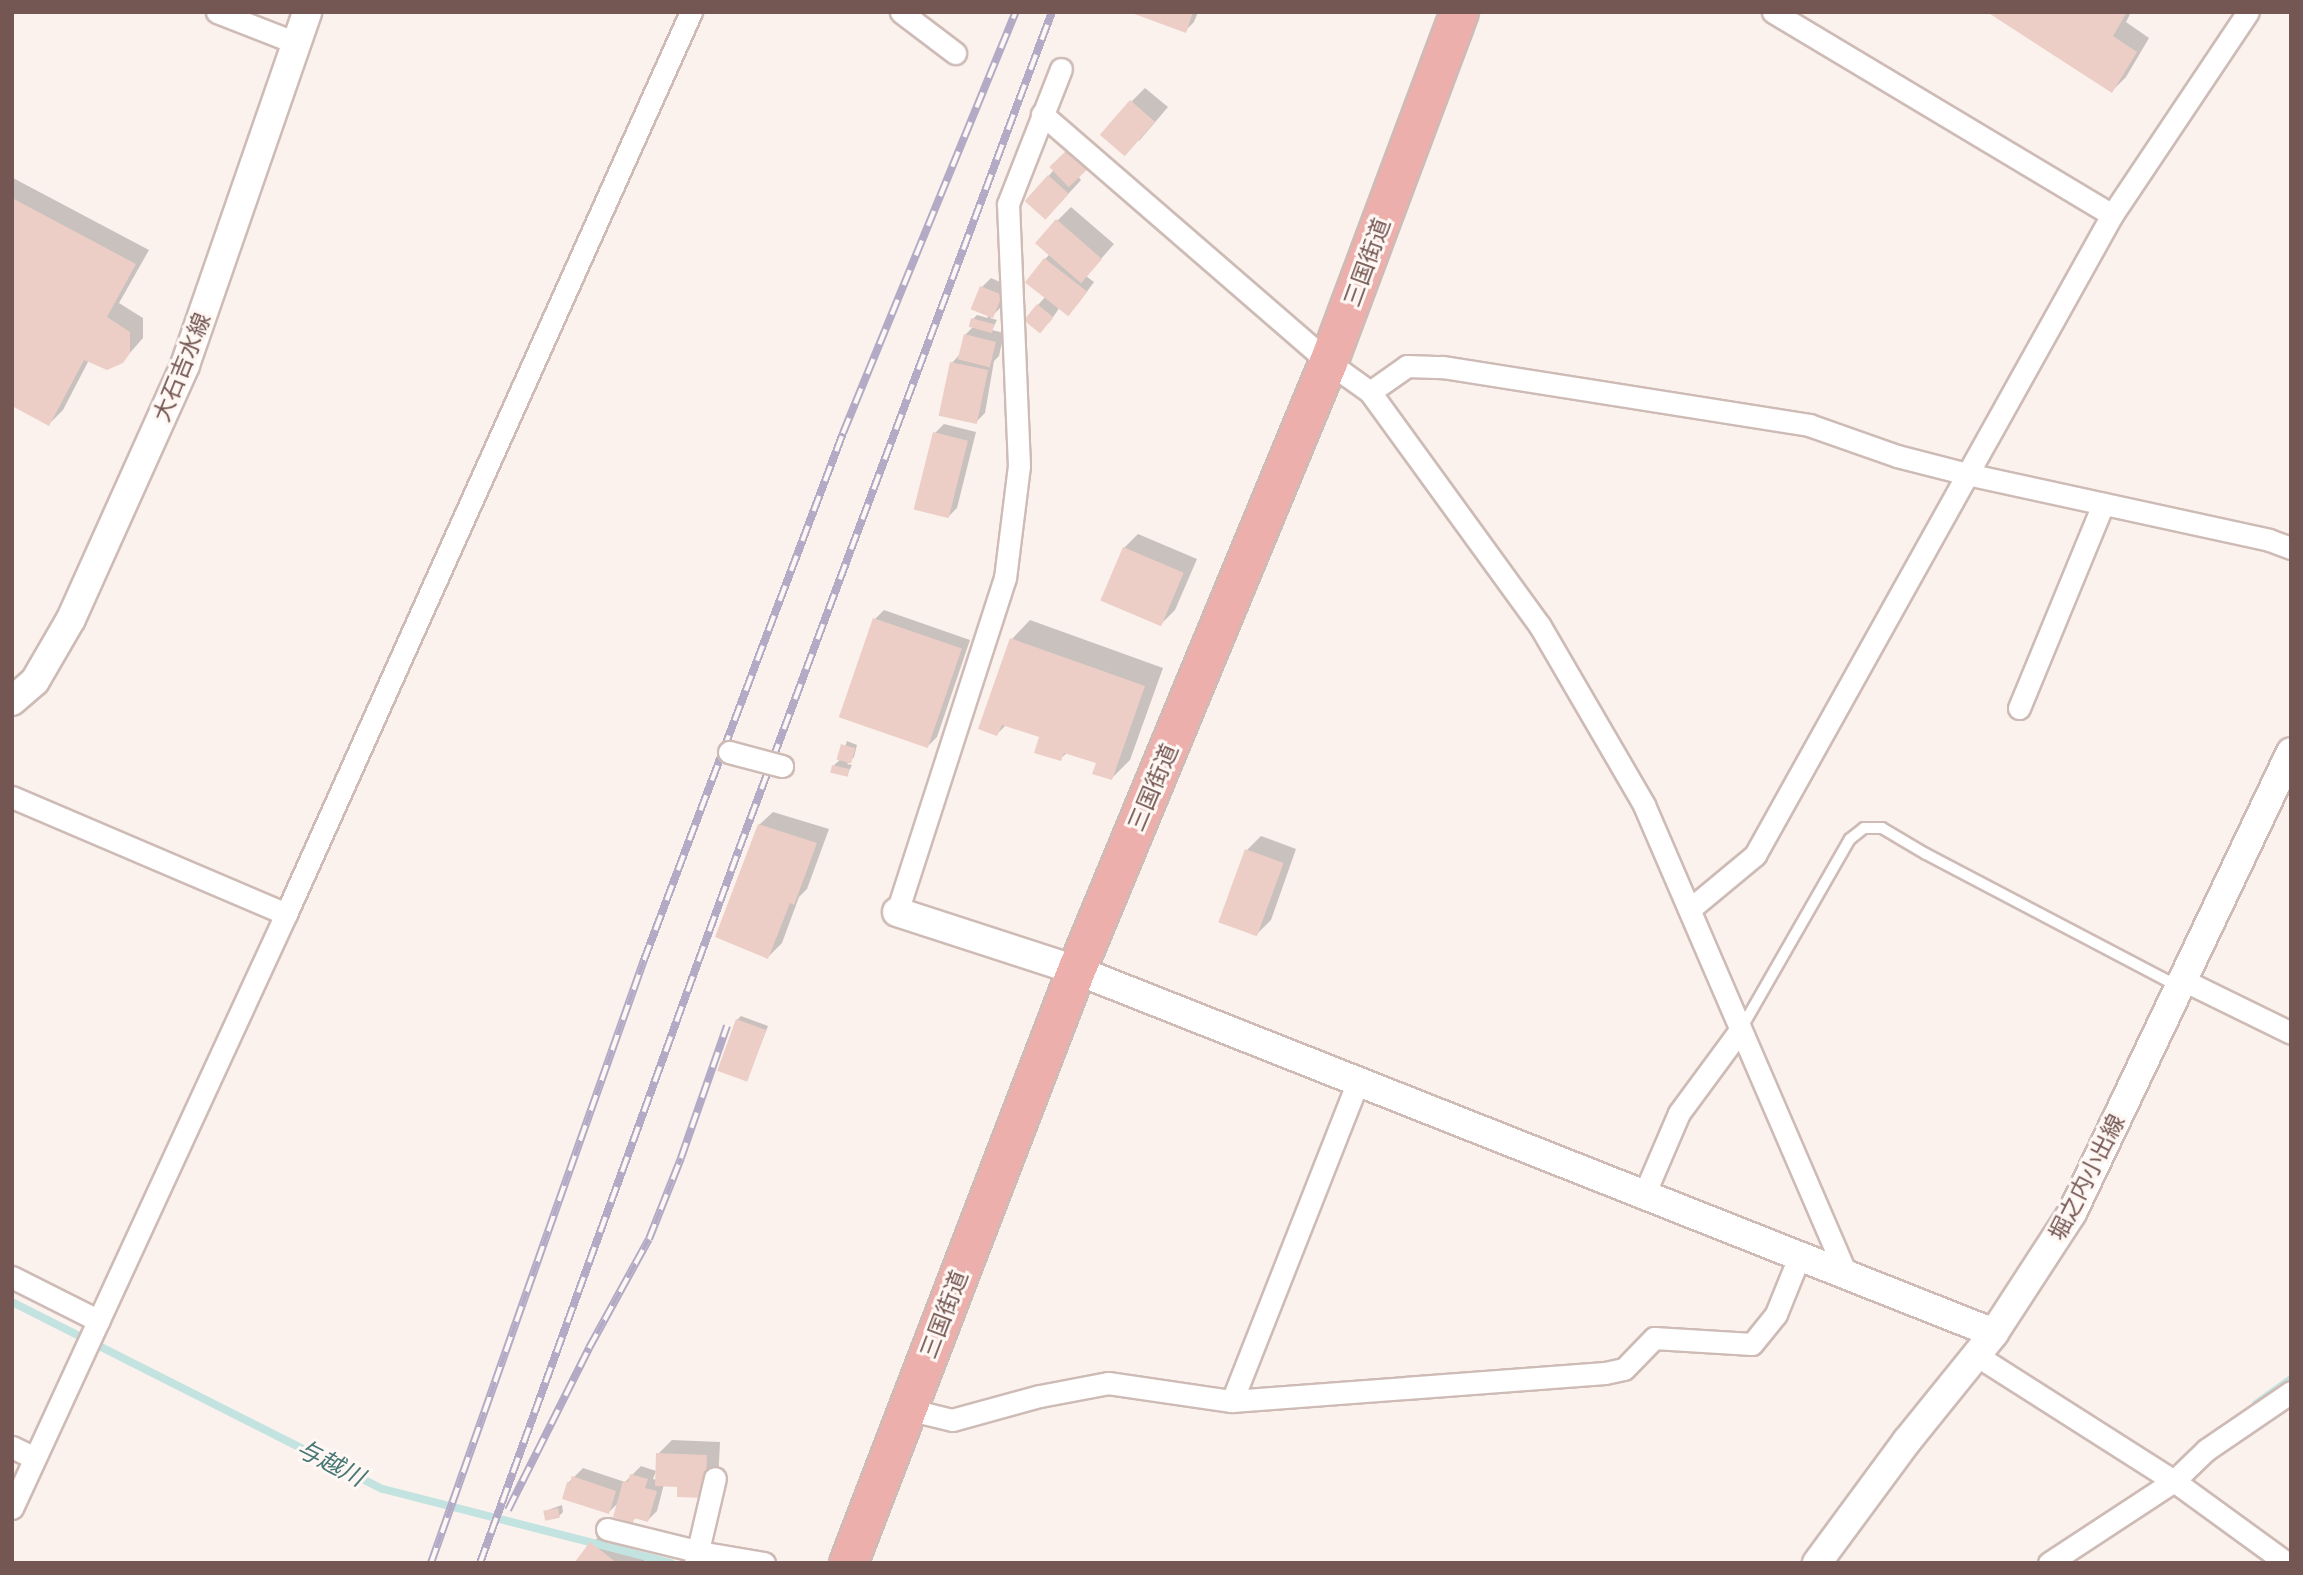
<!DOCTYPE html>
<meta charset="utf-8">
<style>
body{margin:0}
#map{position:relative;width:2303px;height:1575px;overflow:hidden;background:#fbf2ed;font-family:Barlow,"Noto Sans JP",sans-serif}
div>[style]{position:absolute}
.shadow>*{inset:0;background:#0003}
.stream>*{height:8px;margin:-4px;padding:0 4px;transform-origin:4px;border-radius:4px;background:#c3e3e1}
.building>*{inset:0;background:#edcec7;transform-origin:0 0}
.roads{filter:drop-shadow(2px 0 #cebbb6) drop-shadow(-2px 0 #cebbb6) drop-shadow(0 2px #cebbb6) drop-shadow(0 -2px #cebbb6)}
.lane>*{height:10px;margin:-5px;padding:0 5px;transform-origin:5px;border-radius:5px;background:#fff}
.street>*{height:21px;margin:-10.5px;padding:0 10.5px;transform-origin:10.5px;border-radius:10.5px;background:#fff}
.secondary>*{height:28px;margin:-14px;padding:0 14px;transform-origin:14px;border-radius:14px;background:#fff}
.highway>*{height:37px;margin:-18.5px;padding:0 18.5px;transform-origin:18.5px;border-radius:18.5px;background:#edafab}
.rail>*{height:8px;margin-top:-4px;transform-origin:0;background:repeating-linear-gradient(90deg,#fef7f3 0 16px,#b3abc5 0 32px);box-sizing:border-box;border-block:2px solid #b3abc5}
.bridges{filter:drop-shadow(2px 0 #cebbb6) drop-shadow(-2px 0 #cebbb6) drop-shadow(0 2px #cebbb6) drop-shadow(0 -2px #cebbb6)}
.street-bridge>*{height:21px;margin:-10.5px;padding:0 10.5px;transform-origin:10.5px;border-radius:10.5px;background:#fff}
span{translate:-50% -50%;white-space:nowrap;text-align:center;line-height:1.15;-webkit-text-stroke:6px #fef7f3;paint-order:stroke}
.street-label{font-size:23px;color:#745652}
.water-label{font-size:24px;color:#467775;font-style:italic}
.frame{position:absolute;inset:0;border:14px solid #745652;pointer-events:none}
</style>
<div id="map">
<div class="shadow">
<div style="clip-path:polygon(1134px 12px,1198px 12px,1194px 22px,1185px 31px)"></div>
<div style="clip-path:polygon(1991px 12px,2131px 12px,2126px 22px,2149px 38px,2126px 77px,2112px 91px)"></div>
<div style="clip-path:polygon(1145px 88px,1168px 107px,1139px 141px,1132px 101px)"></div>
<div style="clip-path:polygon(1078px 142px,1095px 159px,1078px 176px,1081px 180px,1059px 204px,1027px 201px)"></div>
<div style="clip-path:polygon(13px 178px,149px 250px,119px 303px,143px 318px,143px 338px,122px 362px,89px 360px,63px 410px,49px 424px,12px 404px)"></div>
<div style="clip-path:polygon(1071px 207px,1114px 244px,1086px 276px,1094px 282px,1077px 305px,1060px 307px,1049px 323px,1038px 305px,1046px 296px,1045px 259px,1050px 254px,1057px 221px)"></div>
<div style="clip-path:polygon(991px 278px,1009px 286px,1000px 308px,990px 318px,997px 320px,992px 330px,1004px 333px,999px 356px,994px 361px,985px 413px,976px 422px,952px 363px,960px 354px,965px 335px,973px 327px,973px 319px,977px 315px,988px 318px,982px 287px)"></div>
<div style="clip-path:polygon(944px 424px,976px 432px,957px 508px,948px 517px,935px 433px)"></div>
<div style="clip-path:polygon(1138px 534px,1197px 559px,1175px 610px,1161px 624px,1124px 548px)"></div>
<div style="clip-path:polygon(884px 610px,970px 640px,937px 737px,928px 746px,841px 716px,875px 619px)"></div>
<div style="clip-path:polygon(1030px 620px,1163px 668px,1130px 760px,1112px 778px,1098px 761px,1068px 752px,1060px 759px,1041px 736px,1006px 725px,997px 734px,1012px 639px)"></div>
<div style="clip-path:polygon(847px 741px,857px 745px,854px 757px,847px 764px,852px 765px,847px 775px,834px 765px,841px 759px)"></div>
<div style="clip-path:polygon(773px 812px,829px 829px,807px 889px,799px 897px,782px 943px,768px 957px,759px 825px)"></div>
<div style="clip-path:polygon(1261px 836px,1296px 849px,1271px 920px,1257px 934px,1247px 850px)"></div>
<div style="clip-path:polygon(741px 1016px,768px 1026px,747px 1080px,737px 1020px)"></div>
<div style="clip-path:polygon(672px 1440px,720px 1442px,718px 1483px,664px 1484px,657px 1511px,648px 1520px,637px 1517px,632px 1521px,619px 1502px,609px 1512px,568px 1483px,583px 1468px,625px 1482px,641px 1466px,656px 1471px,653px 1479px,657px 1480px,658px 1454px)"></div>
<div style="clip-path:polygon(562px 1505px,563px 1512px,559px 1516px,545px 1511px)"></div>
<div style="clip-path:polygon(605px 1529px,648px 1563px,576px 1563px)"></div>
</div>
<div class="stream">
<div style="left:12px;top:1302px;width:415px;rotate:26.8deg"></div>
<div style="left:383px;top:1489px;width:297px;rotate:14.4deg"></div>
<div style="left:2256px;top:1404px;width:43px;rotate:-35.5deg"></div>
</div>
<div class="building">
<div style="clip-path:polygon(1129px 12px,1193px 12px,1186px 33px)"></div>
<div style="clip-path:polygon(1987px 12px,2127px 12px,2113px 36px,2137px 52px,2112px 93px)"></div>
<div style="left:1130px;top:100px;width:33px;height:46px;rotate:41deg"></div>
<div style="left:1068px;top:149px;width:28px;height:26px;rotate:46deg"></div>
<div style="left:1048px;top:175px;width:28px;height:35px;rotate:42deg"></div>
<div style="clip-path:polygon(12px 198px,136px 264px,107px 317px,130px 332px,130px 353px,123px 363px,107px 370px,84px 360px,49px 426px,12px 406px)"></div>
<div style="left:1056px;top:219px;width:61px;height:32px;rotate:41deg"></div>
<div style="left:1044px;top:258px;width:55px;height:31px;rotate:38deg"></div>
<div style="left:980px;top:286px;width:24px;height:25px;rotate:22deg"></div>
<div style="left:1037px;top:304px;width:21px;height:21px;rotate:39deg"></div>
<div style="left:971px;top:318px;width:24px;height:9px;rotate:15deg"></div>
<div style="left:964px;top:334px;width:33px;height:26px;rotate:14deg"></div>
<div style="left:950px;top:362px;width:39px;height:55px;rotate:12deg"></div>
<div style="left:933px;top:432px;width:36px;height:80px;rotate:14deg"></div>
<div style="left:1123px;top:547px;width:66px;height:58px;rotate:23deg"></div>
<div style="left:873px;top:618px;width:94px;height:105px;rotate:19deg"></div>
<div style="clip-path:polygon(1010px 638px,1145px 686px,1112px 780px,1092px 774px,1096px 763px,1064px 753px,1061px 761px,1034px 753px,1039px 737px,1002px 725px,997px 736px,978px 729px)"></div>
<div style="left:841px;top:744px;width:15px;height:16px;rotate:16deg"></div>
<div style="left:832px;top:765px;width:18px;height:8px;rotate:13deg"></div>
<div style="clip-path:polygon(758px 824px,817px 843px,794px 905px,790px 903px,768px 959px,715px 937px)"></div>
<div style="left:1245px;top:849px;width:41px;height:78px;rotate:20deg"></div>
<div style="left:736px;top:1019px;width:32px;height:55px;rotate:20deg"></div>
<div style="clip-path:polygon(656px 1453px,707px 1455px,705px 1498px,677px 1497px,677px 1487px,655px 1486px)"></div>
<div style="clip-path:polygon(630px 1474px,648px 1479px,645px 1488px,657px 1491px,648px 1522px,634px 1518px,633px 1523px,613px 1517px,623px 1481px,628px 1482px)"></div>
<div style="clip-path:polygon(572px 1476px,616px 1491px,609px 1514px,562px 1499px,567px 1482px,570px 1483px)"></div>
<div style="left:558px;top:1508px;width:10px;height:15px;rotate:79deg"></div>
<div style="clip-path:polygon(590px 1542px,617px 1563px,574px 1563px)"></div>
</div>
<div class="roads">
<div class="lane">
<div style="left:1741px;top:1029px;width:219px;rotate:-60.2deg"></div>
<div style="left:1850px;top:839px;width:18px;rotate:-38deg"></div>
<div style="left:1864px;top:828px;width:18px"></div>
<div style="left:1882px;top:828px;width:51px;rotate:30.6deg"></div>
<div style="left:1926px;top:854px;width:286px;rotate:27.7deg"></div>
</div>
<div class="street">
<div style="left:217px;top:12px;width:85px;rotate:21.4deg"></div>
<div style="left:901px;top:12px;width:68px;rotate:37.2deg"></div>
<div style="left:1773px;top:12px;width:395px;rotate:30.9deg"></div>
<div style="left:1042px;top:114px;width:379px;rotate:40.9deg"></div>
<div style="left:1328px;top:362px;width:52px;rotate:35.5deg"></div>
<div style="left:1370px;top:392px;width:289px;rotate:54deg"></div>
<div style="left:1540px;top:626px;width:207px;rotate:59.8deg"></div>
<div style="left:1644px;top:805px;width:513px;rotate:66.68deg"></div>
<div style="left:1370px;top:392px;width:45px;rotate:-35.1deg"></div>
<div style="left:1407px;top:366px;width:36px;rotate:2deg"></div>
<div style="left:1443px;top:367px;width:371px;rotate:9deg"></div>
<div style="left:1809px;top:425px;width:93px;rotate:19.4deg"></div>
<div style="left:1897px;top:456px;width:72px;rotate:14.4deg"></div>
<div style="left:1967px;top:474px;width:309px;rotate:12.3deg"></div>
<div style="left:2269px;top:540px;width:23px;rotate:20deg"></div>
<div style="left:2019px;top:708px;width:221px;rotate:-67.6deg"></div>
<div style="left:12px;top:797px;width:298px;rotate:23.1deg"></div>
<div style="left:1690px;top:909px;width:85px;rotate:-39.7deg"></div>
<div style="left:1755px;top:855px;width:733px;rotate:-60.85deg"></div>
<div style="left:2112px;top:215px;width:244px;rotate:-56.2deg"></div>
<div style="left:897px;top:912px;width:351px;rotate:-72.1deg"></div>
<div style="left:1005px;top:578px;width:113px;rotate:-82.9deg"></div>
<div style="left:1019px;top:466px;width:262px;rotate:-92.4deg"></div>
<div style="left:1008px;top:204px;width:145px;rotate:-68.6deg"></div>
<div style="left:2183px;top:980px;width:120px;rotate:26.1deg"></div>
<div style="left:1643px;top:1197px;width:91px;rotate:-66.8deg"></div>
<div style="left:1679px;top:1113px;width:104px;rotate:-53.6deg"></div>
<div style="left:12px;top:1277px;width:97px;rotate:26.8deg"></div>
<div style="left:1976px;top:1355px;width:235px;rotate:32.5deg"></div>
<div style="left:2174px;top:1481px;width:136px;rotate:36deg"></div>
<div style="left:1232px;top:1401px;width:342px;rotate:-68.5deg"></div>
<div style="left:907px;top:1409px;width:46px;rotate:13.7deg"></div>
<div style="left:952px;top:1420px;width:91px;rotate:-15.3deg"></div>
<div style="left:1040px;top:1396px;width:69px;rotate:-10.8deg"></div>
<div style="left:1108px;top:1383px;width:125px;rotate:8.3deg"></div>
<div style="left:1232px;top:1401px;width:374px;rotate:-4.3deg"></div>
<div style="left:1605px;top:1373px;width:19px;rotate:-12deg"></div>
<div style="left:1624px;top:1369px;width:43px;rotate:-45.9deg"></div>
<div style="left:1654px;top:1338px;width:98px;rotate:3.5deg"></div>
<div style="left:1752px;top:1344px;width:38px;rotate:-51deg"></div>
<div style="left:1776px;top:1314px;width:61px;rotate:-68deg"></div>
<div style="left:12px;top:1447px;width:25px;rotate:26deg"></div>
<div style="left:12px;top:1508px;width:654px;rotate:-65.24deg"></div>
<div style="left:286px;top:914px;width:989px;rotate:-65.82deg"></div>
<div style="left:607px;top:1529px;width:101px;rotate:13.8deg"></div>
<div style="left:705px;top:1553px;width:60px;rotate:9.6deg"></div>
<div style="left:695px;top:1563px;width:87px;rotate:-76.8deg"></div>
<div style="left:2049px;top:1563px;width:149px;rotate:-33.3deg"></div>
<div style="left:2174px;top:1481px;width:45px;rotate:-44.1deg"></div>
<div style="left:2206px;top:1450px;width:103px;rotate:-34.3deg"></div>
</div>
<div class="secondary">
<div style="left:12px;top:701px;width:30px;rotate:-41deg"></div>
<div style="left:35px;top:681px;width:72px;rotate:-59.9deg"></div>
<div style="left:71px;top:619px;width:278px;rotate:-65.8deg"></div>
<div style="left:185px;top:365px;width:373px;rotate:-70.9deg"></div>
<div style="left:897px;top:912px;width:188px;rotate:18deg"></div>
<div style="left:1076px;top:970px;width:987px;rotate:21.58deg"></div>
<div style="left:1817px;top:1563px;width:152px;rotate:-53.6deg"></div>
<div style="left:1907px;top:1441px;width:139px;rotate:-51.1deg"></div>
<div style="left:1994px;top:1333px;width:143px;rotate:-57deg"></div>
<div style="left:2072px;top:1213px;width:510px;rotate:-64.59deg"></div>
</div>
<div class="highway">
<div style="left:848px;top:1563px;width:635px;rotate:-68.97deg"></div>
<div style="left:1076px;top:970px;width:658px;rotate:-67.49deg"></div>
<div style="left:1328px;top:362px;width:374px;rotate:-69.5deg"></div>
</div>
</div>
<div class="rail">
<div style="left:508px;top:1510px;width:181px;rotate:-63.4deg"></div>
<div style="left:589px;top:1348px;width:124px;rotate:-61.2deg"></div>
<div style="left:649px;top:1239px;width:87px;rotate:-68.4deg"></div>
<div style="left:681px;top:1158px;width:140px;rotate:-70.8deg"></div>
<div style="left:431px;top:1563px;width:640px;rotate:-70.55deg"></div>
<div style="left:644px;top:960px;width:563px;rotate:-69.31deg"></div>
<div style="left:843px;top:433px;width:455px;rotate:-67.7deg"></div>
<div style="left:480px;top:1563px;width:760px;rotate:-70.06deg"></div>
<div style="left:739px;top:849px;width:894px;rotate:-69.5deg"></div>
</div>
<div class="bridges">
<div class="street-bridge">
<div style="left:729px;top:752px;width:55px;rotate:14.8deg"></div>
</div>
</div>
<div class="street-label">
<span style="left:1366px;top:262px;rotate:-70deg">三国街道</span>
<span style="left:181px;top:367px;rotate:-68deg">大石吉水線</span>
<span style="left:1152px;top:787px;rotate:-67deg">三国街道</span>
<span style="left:2086px;top:1177px;rotate:-63deg">堀之内小出線</span>
<span style="left:943px;top:1314px;rotate:-69deg">三国街道</span>
</div>
<div class="water-label">
<span style="left:331px;top:1462px;rotate:27deg">与越川</span>
</div>
<div class="frame"></div>
</div>
